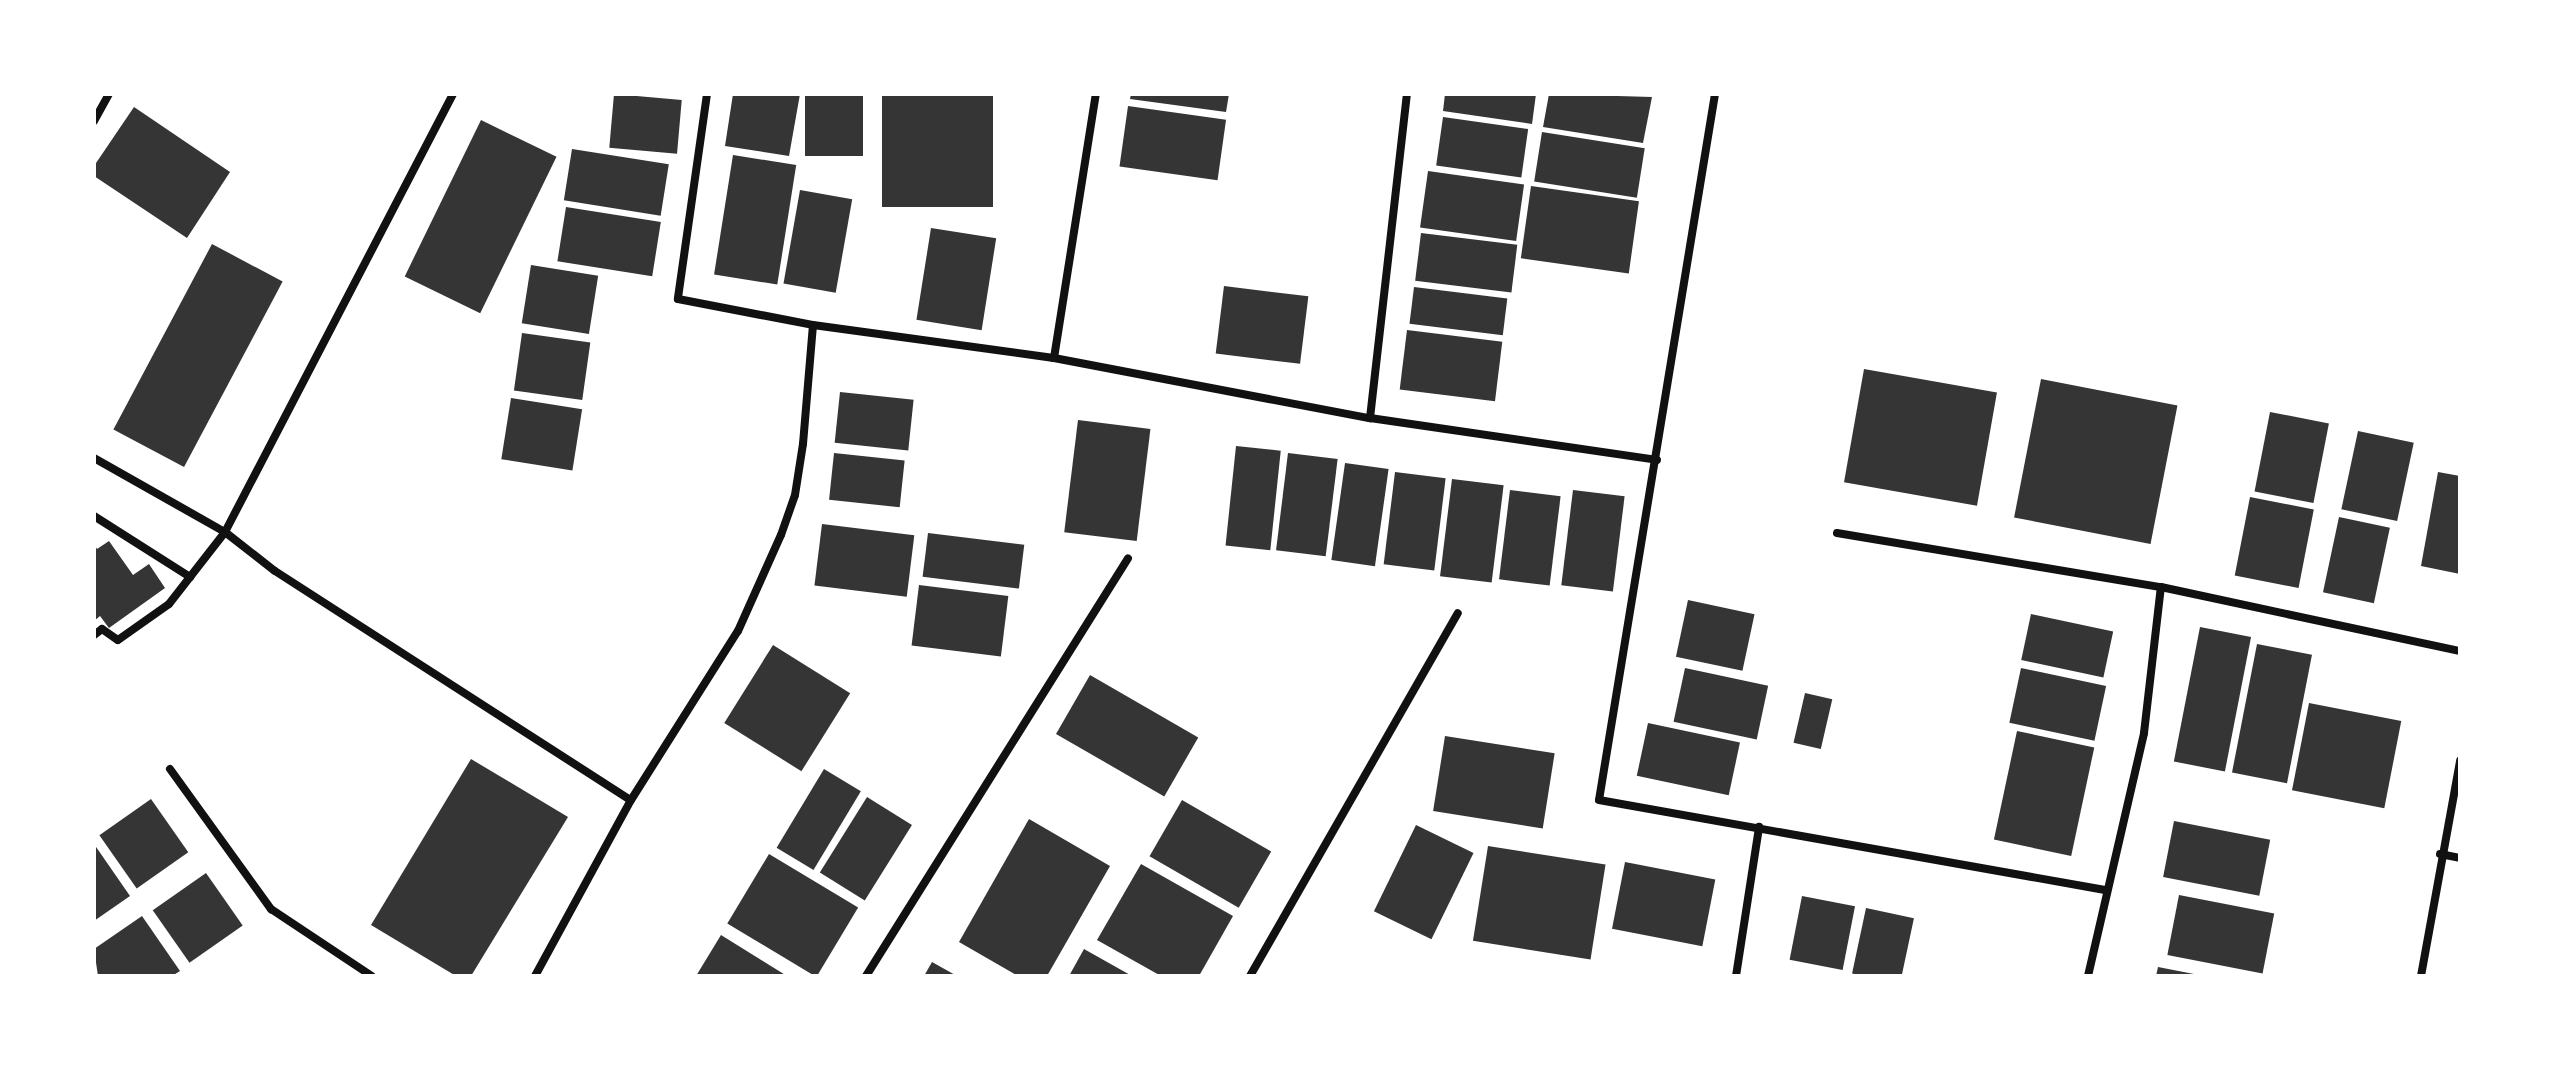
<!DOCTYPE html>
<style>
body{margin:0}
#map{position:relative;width:2554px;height:1070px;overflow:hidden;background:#fff;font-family:Signika,sans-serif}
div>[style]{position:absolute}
.building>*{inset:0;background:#353535;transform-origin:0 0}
.minor>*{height:8px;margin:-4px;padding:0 4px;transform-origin:4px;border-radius:4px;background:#111}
span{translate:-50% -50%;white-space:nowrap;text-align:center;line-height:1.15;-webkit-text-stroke:6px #fff;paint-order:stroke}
.frame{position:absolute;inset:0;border:96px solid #fff;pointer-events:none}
</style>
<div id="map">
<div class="building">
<div style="left:614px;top:94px;width:68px;height:54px;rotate:5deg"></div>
<div style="clip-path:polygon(733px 94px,800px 94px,789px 156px,725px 146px)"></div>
<div style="left:805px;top:94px;width:58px;height:62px"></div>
<div style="left:882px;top:94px;width:111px;height:113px"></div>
<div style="clip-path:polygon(1131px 94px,1229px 94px,1226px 112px,1130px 99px)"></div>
<div style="clip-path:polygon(1445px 94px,1536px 94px,1532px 124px,1443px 111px)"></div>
<div style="clip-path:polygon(1549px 94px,1652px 97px,1643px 143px,1543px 127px)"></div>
<div style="left:1128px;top:106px;width:99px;height:61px;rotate:8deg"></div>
<div style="clip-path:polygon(134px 107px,230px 172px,187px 238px,94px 176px,94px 166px)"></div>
<div style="left:1443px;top:117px;width:86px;height:49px;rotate:8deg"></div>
<div style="left:481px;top:120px;width:84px;height:174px;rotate:26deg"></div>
<div style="left:1542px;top:132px;width:104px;height:50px;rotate:9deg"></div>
<div style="left:572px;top:149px;width:98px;height:52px;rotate:9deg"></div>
<div style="left:733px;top:155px;width:64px;height:121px;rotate:9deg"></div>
<div style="left:1428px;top:171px;width:97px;height:57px;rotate:8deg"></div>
<div style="left:1531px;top:186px;width:109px;height:73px;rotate:8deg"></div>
<div style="left:800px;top:190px;width:53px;height:95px;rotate:10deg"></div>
<div style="left:566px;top:207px;width:96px;height:55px;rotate:9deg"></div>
<div style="left:931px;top:228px;width:66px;height:93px;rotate:9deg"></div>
<div style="left:1421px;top:233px;width:97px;height:48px;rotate:7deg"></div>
<div style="left:212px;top:244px;width:80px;height:210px;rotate:28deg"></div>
<div style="left:531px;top:265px;width:68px;height:59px;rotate:9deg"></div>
<div style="left:1224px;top:286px;width:85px;height:68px;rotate:7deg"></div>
<div style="left:1414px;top:287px;width:94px;height:37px;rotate:7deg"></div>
<div style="left:1407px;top:330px;width:96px;height:60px;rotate:7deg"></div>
<div style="left:522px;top:333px;width:69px;height:58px;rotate:8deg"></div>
<div style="left:1864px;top:369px;width:135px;height:115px;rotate:10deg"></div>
<div style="left:2041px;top:379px;width:139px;height:141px;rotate:11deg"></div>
<div style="left:840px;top:392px;width:74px;height:51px;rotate:6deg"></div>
<div style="left:511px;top:398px;width:72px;height:62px;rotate:9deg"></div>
<div style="left:2270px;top:412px;width:60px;height:81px;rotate:11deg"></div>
<div style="left:1078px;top:420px;width:73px;height:113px;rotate:7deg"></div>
<div style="left:2358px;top:431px;width:57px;height:80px;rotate:12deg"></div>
<div style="left:1236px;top:446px;width:45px;height:100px;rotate:6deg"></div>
<div style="left:834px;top:453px;width:71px;height:47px;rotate:6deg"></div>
<div style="left:1288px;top:453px;width:50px;height:98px;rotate:7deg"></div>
<div style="left:1345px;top:463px;width:44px;height:98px;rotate:8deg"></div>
<div style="left:1395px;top:472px;width:51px;height:93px;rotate:7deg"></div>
<div style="clip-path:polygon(2438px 472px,2460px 476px,2460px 574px,2421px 566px)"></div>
<div style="left:1452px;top:479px;width:52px;height:98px;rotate:7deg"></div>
<div style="left:1510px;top:490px;width:51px;height:90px;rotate:7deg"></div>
<div style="left:1573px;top:490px;width:52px;height:96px;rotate:7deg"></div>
<div style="left:2250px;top:497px;width:65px;height:80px;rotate:11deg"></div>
<div style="left:2339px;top:517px;width:52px;height:77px;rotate:12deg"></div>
<div style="left:822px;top:524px;width:93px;height:62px;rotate:7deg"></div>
<div style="left:928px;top:533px;width:97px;height:44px;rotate:7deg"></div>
<div style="clip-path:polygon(109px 541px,133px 575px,149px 564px,165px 588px,109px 628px,100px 616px,94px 621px,94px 544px,97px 549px)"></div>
<div style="left:919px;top:585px;width:90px;height:61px;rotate:7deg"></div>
<div style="left:1688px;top:600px;width:68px;height:58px;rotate:12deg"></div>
<div style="left:2031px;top:614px;width:84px;height:47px;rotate:12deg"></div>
<div style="left:2200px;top:627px;width:52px;height:137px;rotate:11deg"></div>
<div style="left:2257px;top:644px;width:56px;height:131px;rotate:11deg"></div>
<div style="left:773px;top:645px;width:91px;height:92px;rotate:32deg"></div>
<div style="left:1685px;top:668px;width:85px;height:55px;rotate:12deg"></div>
<div style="left:2021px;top:668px;width:87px;height:56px;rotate:12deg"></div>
<div style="left:1090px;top:675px;width:125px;height:68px;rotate:30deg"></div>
<div style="left:1805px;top:693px;width:28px;height:51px;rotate:13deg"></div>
<div style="left:2309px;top:703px;width:94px;height:89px;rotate:11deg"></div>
<div style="left:1648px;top:723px;width:94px;height:54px;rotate:12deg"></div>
<div style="left:2017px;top:731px;width:79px;height:111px;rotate:12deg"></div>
<div style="left:1445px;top:736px;width:111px;height:76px;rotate:9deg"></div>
<div style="clip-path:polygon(471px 759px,568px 817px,471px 976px,456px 976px,371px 925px)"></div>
<div style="left:824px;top:769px;width:43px;height:92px;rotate:31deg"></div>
<div style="left:867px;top:797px;width:53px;height:89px;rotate:32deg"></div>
<div style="left:151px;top:799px;width:65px;height:63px;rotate:55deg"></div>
<div style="left:1182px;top:800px;width:103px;height:65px;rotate:30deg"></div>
<div style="clip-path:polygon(1029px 819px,1110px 866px,1047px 976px,1018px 976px,959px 942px)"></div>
<div style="left:2174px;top:821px;width:98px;height:57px;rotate:11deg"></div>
<div style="left:1416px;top:825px;width:64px;height:96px;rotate:26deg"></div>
<div style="clip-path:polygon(94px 844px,130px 896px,94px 921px)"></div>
<div style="left:1488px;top:846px;width:119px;height:96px;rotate:9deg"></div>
<div style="left:769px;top:854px;width:104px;height:81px;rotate:31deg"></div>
<div style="left:1625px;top:862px;width:92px;height:68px;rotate:11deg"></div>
<div style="clip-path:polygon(1141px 864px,1233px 916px,1199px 976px,1161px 976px,1097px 940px)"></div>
<div style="left:206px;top:873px;width:64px;height:65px;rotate:55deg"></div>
<div style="left:2179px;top:895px;width:97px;height:61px;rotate:11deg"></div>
<div style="left:1802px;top:896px;width:54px;height:65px;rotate:11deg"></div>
<div style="left:1866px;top:908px;width:49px;height:67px;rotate:12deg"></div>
<div style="clip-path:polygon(142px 916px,180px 971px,172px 976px,98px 976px,94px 949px)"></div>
<div style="clip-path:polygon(721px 935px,787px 976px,696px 976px)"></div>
<div style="clip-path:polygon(1084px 949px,1132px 976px,1069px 976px)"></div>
<div style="clip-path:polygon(932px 962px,957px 976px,924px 976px)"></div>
<div style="clip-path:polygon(2158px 967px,2199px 975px,2199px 976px,2156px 976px)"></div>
</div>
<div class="minor">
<div style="left:707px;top:94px;width:207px;rotate:98.1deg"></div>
<div style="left:678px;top:299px;width:137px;rotate:10.9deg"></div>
<div style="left:813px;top:325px;width:243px;rotate:7.8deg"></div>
<div style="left:1054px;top:358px;width:322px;rotate:10.8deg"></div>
<div style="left:1370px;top:418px;width:290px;rotate:8.3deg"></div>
<div style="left:1715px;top:94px;width:715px;rotate:99.33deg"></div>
<div style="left:1599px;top:800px;width:514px;rotate:10.09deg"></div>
<div style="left:94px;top:121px;width:31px;rotate:-61deg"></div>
<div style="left:1054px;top:358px;width:267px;rotate:-81deg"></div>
<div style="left:1370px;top:418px;width:326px;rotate:-83.5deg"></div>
<div style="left:94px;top:458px;width:150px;rotate:29.5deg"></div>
<div style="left:225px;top:532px;width:63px;rotate:38deg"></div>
<div style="left:275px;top:571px;width:423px;rotate:32.8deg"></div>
<div style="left:94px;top:516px;width:114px;rotate:32.4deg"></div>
<div style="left:1837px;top:533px;width:328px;rotate:9.5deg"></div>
<div style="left:2161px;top:587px;width:306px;rotate:12.1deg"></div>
<div style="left:94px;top:635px;width:10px;rotate:-37deg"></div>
<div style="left:102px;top:629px;width:19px;rotate:35deg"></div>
<div style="left:118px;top:640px;width:62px;rotate:-35.2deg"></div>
<div style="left:169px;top:604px;width:91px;rotate:-52.1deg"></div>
<div style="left:225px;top:532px;width:494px;rotate:-62.5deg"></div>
<div style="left:170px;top:769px;width:173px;rotate:54.2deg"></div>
<div style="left:271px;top:909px;width:121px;rotate:33.6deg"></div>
<div style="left:2440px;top:854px;width:20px;rotate:11deg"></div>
<div style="left:535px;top:976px;width:200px;rotate:-61.4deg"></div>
<div style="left:631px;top:800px;width:200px;rotate:-57.7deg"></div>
<div style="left:738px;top:631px;width:105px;rotate:-65.9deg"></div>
<div style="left:781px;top:535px;width:42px;rotate:-70.7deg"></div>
<div style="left:795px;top:495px;width:52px;rotate:-81.1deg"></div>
<div style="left:803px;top:444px;width:119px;rotate:-85.2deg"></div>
<div style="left:866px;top:976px;width:493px;rotate:-57.9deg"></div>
<div style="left:1250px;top:976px;width:418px;rotate:-60.2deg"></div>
<div style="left:1736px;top:976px;width:151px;rotate:-81.2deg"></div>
<div style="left:2088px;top:976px;width:249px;rotate:-77deg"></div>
<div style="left:2144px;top:733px;width:147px;rotate:-83.4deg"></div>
<div style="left:2421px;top:976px;width:219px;rotate:-79.7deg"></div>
</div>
<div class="frame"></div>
</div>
